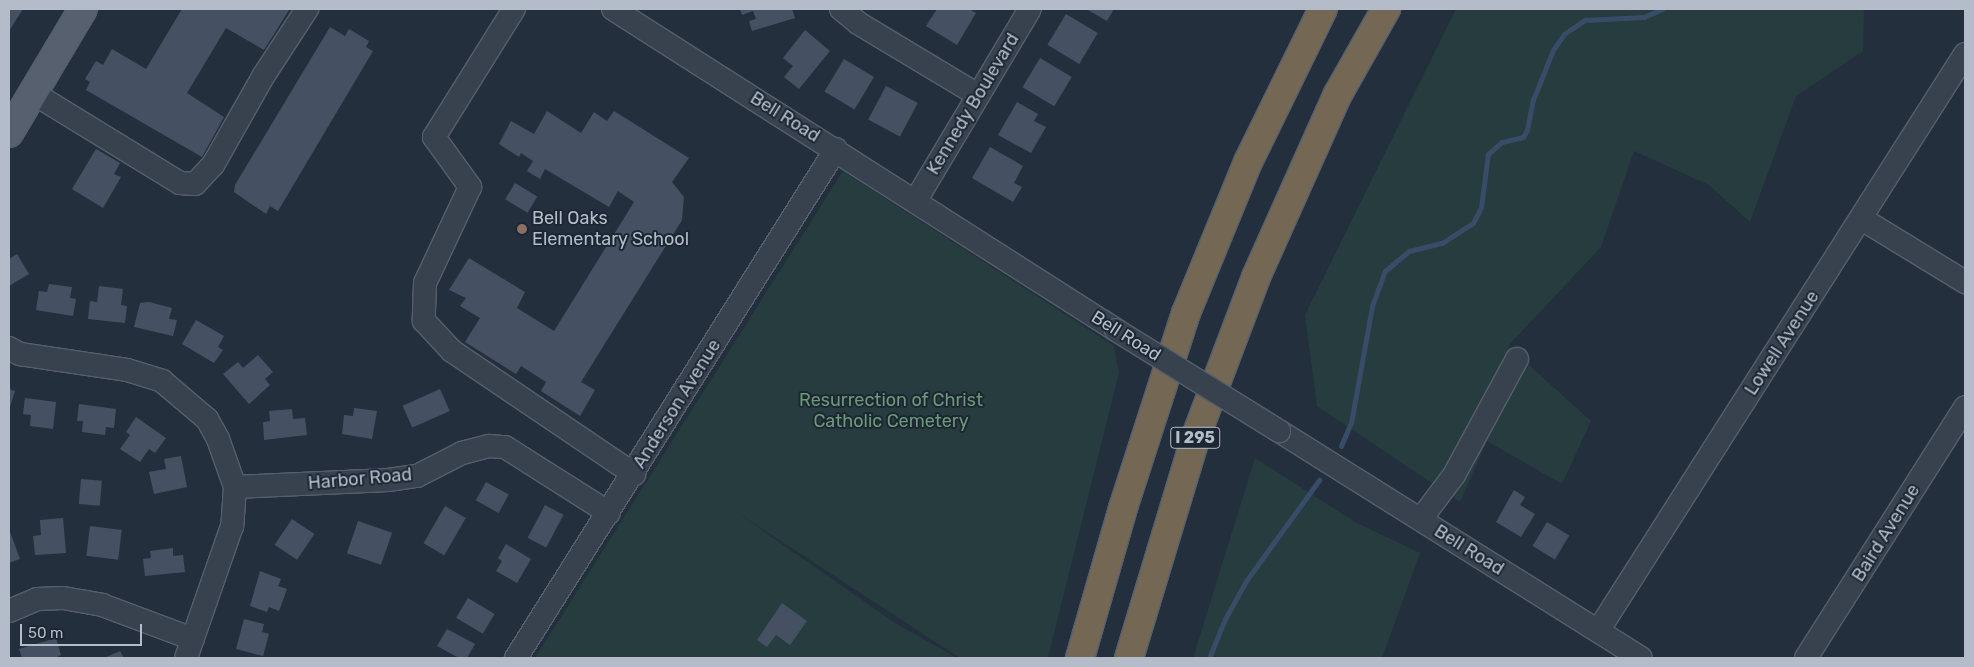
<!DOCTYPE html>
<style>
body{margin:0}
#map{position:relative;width:1974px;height:667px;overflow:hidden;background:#242f3e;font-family:Rubik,sans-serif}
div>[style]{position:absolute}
.green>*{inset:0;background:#263c3f}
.stream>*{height:5px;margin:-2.5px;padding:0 2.5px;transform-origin:2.5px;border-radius:2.5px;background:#394c67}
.building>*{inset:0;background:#455162;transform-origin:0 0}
.roads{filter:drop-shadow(1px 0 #565f6c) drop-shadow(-1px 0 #565f6c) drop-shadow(0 1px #565f6c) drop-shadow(0 -1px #565f6c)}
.minor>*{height:22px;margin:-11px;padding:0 11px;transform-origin:11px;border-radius:11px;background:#38414e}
.major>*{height:28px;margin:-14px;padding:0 14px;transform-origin:14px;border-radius:14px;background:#56606e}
.highway>*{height:28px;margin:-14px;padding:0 14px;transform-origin:14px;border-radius:14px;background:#746855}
.bridges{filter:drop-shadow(1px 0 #565f6c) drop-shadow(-1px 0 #565f6c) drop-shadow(0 1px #565f6c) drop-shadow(0 -1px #565f6c)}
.minor-bridge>*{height:22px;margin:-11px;padding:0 11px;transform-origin:11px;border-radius:11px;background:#38414e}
.dots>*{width:14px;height:14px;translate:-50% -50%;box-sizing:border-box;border:2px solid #1d2633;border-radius:50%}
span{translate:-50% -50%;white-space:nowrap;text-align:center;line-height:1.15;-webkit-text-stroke:4px #1d2633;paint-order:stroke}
.shield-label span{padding:1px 4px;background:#1d2633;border:1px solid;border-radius:4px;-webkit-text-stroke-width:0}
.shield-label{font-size:16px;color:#b4bcc9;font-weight:700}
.street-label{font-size:18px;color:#b4bcc9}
.poi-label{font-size:18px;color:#b4bcc9}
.left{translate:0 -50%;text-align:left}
.park-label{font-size:18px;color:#6b9a76}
.frame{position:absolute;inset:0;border:10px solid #b4bcc9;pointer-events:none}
.scale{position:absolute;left:20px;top:624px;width:122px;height:22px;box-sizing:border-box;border:2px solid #b4bcc9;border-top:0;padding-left:6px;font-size:15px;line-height:18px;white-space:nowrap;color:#b4bcc9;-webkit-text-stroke:4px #1d2633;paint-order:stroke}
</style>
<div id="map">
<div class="green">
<div style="clip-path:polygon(1456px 9px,1864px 9px,1863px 51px,1796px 96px,1750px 222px,1709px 185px,1634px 151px,1601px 247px,1508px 346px,1591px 421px,1562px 484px,1487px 441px,1460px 502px,1317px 406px,1305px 315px)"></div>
<div style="clip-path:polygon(843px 171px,1114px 346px,1119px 373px,1048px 658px,960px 658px,735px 511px,895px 623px,957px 658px,535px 658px)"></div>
<div style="clip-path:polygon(1255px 458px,1355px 522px,1420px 553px,1382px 658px,1193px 658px)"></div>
</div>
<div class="stream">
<div style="left:1341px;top:446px;width:25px;rotate:-67deg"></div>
<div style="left:1351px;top:423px;width:119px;rotate:-79.8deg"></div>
<div style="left:1372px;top:306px;width:37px;rotate:-70deg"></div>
<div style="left:1385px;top:271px;width:31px;rotate:-40deg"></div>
<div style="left:1409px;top:251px;width:34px;rotate:-14deg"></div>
<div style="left:1442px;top:243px;width:37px;rotate:-33deg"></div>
<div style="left:1473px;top:223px;width:18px;rotate:-63deg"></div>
<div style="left:1481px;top:207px;width:53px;rotate:-82.5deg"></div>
<div style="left:1488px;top:154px;width:18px;rotate:-41deg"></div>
<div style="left:1502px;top:142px;width:22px;rotate:-13deg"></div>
<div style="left:1523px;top:137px;width:8px;rotate:-60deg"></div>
<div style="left:1527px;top:130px;width:31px;rotate:-79deg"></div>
<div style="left:1533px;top:100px;width:54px;rotate:-68.2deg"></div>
<div style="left:1553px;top:50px;width:19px;rotate:-55deg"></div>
<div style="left:1564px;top:34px;width:25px;rotate:-34deg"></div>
<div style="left:1585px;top:20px;width:59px;rotate:-2.9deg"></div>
<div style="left:1644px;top:17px;width:20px;rotate:-24deg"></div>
<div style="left:1209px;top:658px;width:42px;rotate:-67.7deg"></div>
<div style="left:1225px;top:619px;width:43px;rotate:-61.1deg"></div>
<div style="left:1246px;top:581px;width:125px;rotate:-54.1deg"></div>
</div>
<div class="building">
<div style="clip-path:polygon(9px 9px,23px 9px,9px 31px)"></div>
<div style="clip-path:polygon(182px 9px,289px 10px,264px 50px,226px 28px,187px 93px,224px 117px,202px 157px,86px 90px,90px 82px,85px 79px,96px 61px,103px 65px,112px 49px,146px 69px)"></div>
<div style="clip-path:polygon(740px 9px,792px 9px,795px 18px,752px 31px,749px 21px,756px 19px,753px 11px,742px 15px)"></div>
<div style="clip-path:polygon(937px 9px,969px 9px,976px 13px,957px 45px,926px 26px)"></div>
<div style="clip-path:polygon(1086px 9px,1114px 9px,1107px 21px)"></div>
<div style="left:1066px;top:14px;width:37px;height:36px;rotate:31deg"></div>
<div style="clip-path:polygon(330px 27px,345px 36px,349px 29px,369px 41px,366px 47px,373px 51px,278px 211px,270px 206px,266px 214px,234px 192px,235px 185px)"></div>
<div style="clip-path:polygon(805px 30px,830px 51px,799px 89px,784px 77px,793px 66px,783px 58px)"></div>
<div style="left:1040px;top:58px;width:37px;height:34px;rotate:31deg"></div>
<div style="left:844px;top:59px;width:35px;height:38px;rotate:31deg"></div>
<div style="left:886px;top:86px;width:36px;height:38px;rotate:28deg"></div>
<div style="clip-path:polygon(1017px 102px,1038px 114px,1034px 121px,1046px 127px,1031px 153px,998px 135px)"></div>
<div style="clip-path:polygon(547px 111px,581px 133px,594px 112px,607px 121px,614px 111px,689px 158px,672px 182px,684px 197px,682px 220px,581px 382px,595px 390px,580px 416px,541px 391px,546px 382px,521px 366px,516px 374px,465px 342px,480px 318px,460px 306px,466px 298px,449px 290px,469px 258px,525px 292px,517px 308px,554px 331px,634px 202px,618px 191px,609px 207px,545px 169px,540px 179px,527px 171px,533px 161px,521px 153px,519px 157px,499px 144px,511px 121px,534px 134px)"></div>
<div style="clip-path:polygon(990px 147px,1023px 166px,1014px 183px,1022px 187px,1013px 202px,972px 178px)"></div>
<div style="clip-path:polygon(96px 149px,120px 163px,114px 174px,121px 177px,103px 208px,72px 189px)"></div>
<div style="left:515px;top:183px;width:26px;height:19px;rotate:31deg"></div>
<div style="clip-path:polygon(17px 254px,29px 274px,9px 286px,9px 259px)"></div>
<div style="clip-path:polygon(49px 284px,72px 287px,70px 298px,76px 299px,73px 316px,36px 310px,39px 291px,47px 292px)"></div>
<div style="clip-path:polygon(99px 286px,123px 289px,121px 305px,127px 306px,125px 323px,88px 319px,90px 301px,97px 302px)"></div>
<div style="clip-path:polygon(149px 302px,172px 308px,169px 319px,177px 320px,173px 336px,134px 327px,140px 303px)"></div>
<div style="clip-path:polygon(196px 320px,224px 336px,218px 347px,223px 350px,214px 363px,182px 344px)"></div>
<div style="clip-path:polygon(258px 355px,273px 372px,265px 379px,270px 385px,249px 404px,223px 374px,238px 362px,243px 368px)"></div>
<div style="clip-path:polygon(9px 389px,15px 391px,9px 410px)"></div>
<div style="left:440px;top:389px;width:24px;height:41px;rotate:66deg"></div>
<div style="clip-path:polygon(25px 398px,56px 402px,53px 429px,30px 426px,31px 415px,23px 414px)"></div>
<div style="clip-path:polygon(79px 404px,116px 409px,114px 428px,106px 427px,105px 435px,82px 432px,83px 421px,77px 421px)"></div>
<div style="clip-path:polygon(354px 408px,377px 411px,372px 439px,342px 434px,344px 415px,353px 416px)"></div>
<div style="clip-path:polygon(292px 409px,293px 419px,305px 418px,307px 435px,264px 440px,263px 422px,270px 421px,269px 411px)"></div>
<div style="clip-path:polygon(136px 417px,166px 438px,155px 453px,149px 449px,140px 462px,120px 449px,130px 435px,126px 432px)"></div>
<div style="clip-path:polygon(181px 456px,187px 487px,154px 494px,149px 472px,166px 469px,164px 459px)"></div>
<div style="left:81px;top:479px;width:21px;height:25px;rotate:5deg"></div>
<div style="left:486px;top:482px;width:26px;height:21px;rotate:29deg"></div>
<div style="clip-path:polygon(1514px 490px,1525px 497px,1520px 505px,1535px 514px,1521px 537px,1496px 522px)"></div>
<div style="left:545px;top:505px;width:21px;height:37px;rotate:28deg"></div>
<div style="left:445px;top:506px;width:24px;height:43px;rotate:30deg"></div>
<div style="clip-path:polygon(63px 518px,66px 553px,35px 555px,33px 536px,41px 535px,40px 520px)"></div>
<div style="left:292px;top:519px;width:27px;height:31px;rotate:34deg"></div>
<div style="left:358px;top:521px;width:36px;height:34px;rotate:19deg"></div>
<div style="left:1547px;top:522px;width:26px;height:28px;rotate:31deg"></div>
<div style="left:90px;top:526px;width:32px;height:30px;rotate:7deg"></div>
<div style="clip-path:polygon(9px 529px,20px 559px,9px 563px)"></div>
<div style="clip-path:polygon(506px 544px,531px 559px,517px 583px,496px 571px,502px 561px,498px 558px)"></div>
<div style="clip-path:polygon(173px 548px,173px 556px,183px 555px,185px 572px,145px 576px,143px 559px,151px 558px,150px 551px)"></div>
<div style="clip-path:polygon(260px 571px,281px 579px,278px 586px,287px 589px,279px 611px,269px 607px,267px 612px,250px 606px)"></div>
<div style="left:468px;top:598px;width:31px;height:23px;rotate:31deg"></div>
<div style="clip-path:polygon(782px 603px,807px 621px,790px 645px,776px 635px,767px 647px,757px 640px)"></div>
<div style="clip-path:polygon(244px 619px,264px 624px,262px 632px,269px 634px,263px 656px,236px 649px)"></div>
<div style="clip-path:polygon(447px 629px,475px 644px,467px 658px,459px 658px,437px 646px)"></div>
<div style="clip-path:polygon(56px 638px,61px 655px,55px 658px,22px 658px,19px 649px)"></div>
<div style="clip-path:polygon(120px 651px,124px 658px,104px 658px)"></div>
</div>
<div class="roads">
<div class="minor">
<div style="left:514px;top:9px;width:151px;rotate:122deg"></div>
<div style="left:434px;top:137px;width:62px;rotate:54.2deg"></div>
<div style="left:470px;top:187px;width:106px;rotate:115.1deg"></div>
<div style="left:425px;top:283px;width:38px;rotate:92deg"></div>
<div style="left:424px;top:321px;width:41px;rotate:47deg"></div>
<div style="left:452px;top:351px;width:220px;rotate:34.1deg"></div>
<div style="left:613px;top:9px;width:597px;rotate:32.54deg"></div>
<div style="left:841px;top:9px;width:22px;rotate:39deg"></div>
<div style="left:858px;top:23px;width:140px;rotate:31deg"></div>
<div style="left:33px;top:93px;width:172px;rotate:31.5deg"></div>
<div style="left:180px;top:183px;width:15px;rotate:4deg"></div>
<div style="left:195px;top:184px;width:26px;rotate:-47deg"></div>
<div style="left:213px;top:165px;width:103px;rotate:-60.5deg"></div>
<div style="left:264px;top:75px;width:79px;rotate:-56.9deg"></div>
<div style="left:916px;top:200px;width:222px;rotate:-59.2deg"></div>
<div style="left:1862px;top:219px;width:121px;rotate:31.5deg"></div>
<div style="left:9px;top:348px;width:13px;rotate:29deg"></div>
<div style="left:20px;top:354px;width:108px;rotate:8.5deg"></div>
<div style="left:127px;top:370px;width:37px;rotate:17deg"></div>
<div style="left:162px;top:381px;width:59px;rotate:40.2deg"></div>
<div style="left:207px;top:419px;width:23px;rotate:61deg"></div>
<div style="left:218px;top:439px;width:51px;rotate:70.5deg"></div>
<div style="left:235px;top:487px;width:39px;rotate:94deg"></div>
<div style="left:232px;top:526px;width:140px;rotate:109.2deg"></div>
<div style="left:1279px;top:431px;width:427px;rotate:32.1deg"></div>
<div style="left:235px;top:487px;width:153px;rotate:-2.6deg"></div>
<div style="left:388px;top:480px;width:29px;rotate:-8deg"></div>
<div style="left:417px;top:476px;width:51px;rotate:-27.1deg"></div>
<div style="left:462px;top:453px;width:28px;rotate:-15deg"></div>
<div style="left:489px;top:446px;width:16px;rotate:4deg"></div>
<div style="left:505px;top:447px;width:123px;rotate:32.4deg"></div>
<div style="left:1421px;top:519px;width:55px;rotate:-53.1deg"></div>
<div style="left:1454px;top:475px;width:132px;rotate:-61.5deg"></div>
<div style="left:9px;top:611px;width:30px;rotate:-23deg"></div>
<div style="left:37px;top:599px;width:26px;rotate:-2deg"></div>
<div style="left:63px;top:598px;width:40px;rotate:10deg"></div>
<div style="left:102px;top:605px;width:97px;rotate:20.5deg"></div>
<div style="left:1598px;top:631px;width:684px;rotate:-57.54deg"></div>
<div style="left:516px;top:658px;width:601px;rotate:-57.84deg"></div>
<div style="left:1806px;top:658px;width:297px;rotate:-57.6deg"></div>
</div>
<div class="major">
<div style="left:9px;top:133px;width:144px;rotate:-59.2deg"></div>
</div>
<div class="highway">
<div style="left:1080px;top:658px;width:156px;rotate:-74deg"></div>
<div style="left:1123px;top:508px;width:205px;rotate:-72.1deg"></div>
<div style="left:1186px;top:313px;width:163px;rotate:-67.7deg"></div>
<div style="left:1248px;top:162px;width:170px;rotate:-63.9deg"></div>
<div style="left:1129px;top:658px;width:232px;rotate:-73.2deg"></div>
<div style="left:1196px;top:436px;width:170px;rotate:-69.3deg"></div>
<div style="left:1256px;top:277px;width:201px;rotate:-65.9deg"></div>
<div style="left:1338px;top:94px;width:98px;rotate:-60.5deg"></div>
</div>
</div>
<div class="bridges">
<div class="minor-bridge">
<div style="left:1116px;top:330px;width:192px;rotate:31.8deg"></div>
</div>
</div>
<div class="dots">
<div style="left:522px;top:229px;background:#8d6e63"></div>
</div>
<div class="shield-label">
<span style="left:1195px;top:438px">I 295</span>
</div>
<div class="street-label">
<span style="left:973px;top:104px;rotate:-59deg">Kennedy Boulevard</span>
<span style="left:785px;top:117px;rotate:32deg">Bell Road</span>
<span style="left:1126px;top:336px;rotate:32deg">Bell Road</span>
<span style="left:1782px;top:343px;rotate:-57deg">Lowell Avenue</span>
<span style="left:677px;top:404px;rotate:-58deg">Anderson Avenue</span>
<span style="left:360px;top:479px;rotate:-5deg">Harbor Road</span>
<span style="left:1886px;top:533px;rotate:-58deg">Baird Avenue</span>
<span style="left:1469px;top:550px;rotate:32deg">Bell Road</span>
</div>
<div class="poi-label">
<span class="left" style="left:532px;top:229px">Bell Oaks<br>Elementary School</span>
</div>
<div class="park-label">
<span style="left:891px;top:411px">Resurrection of Christ<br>Catholic Cemetery</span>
</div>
<div class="frame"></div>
<div class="scale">50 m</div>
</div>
